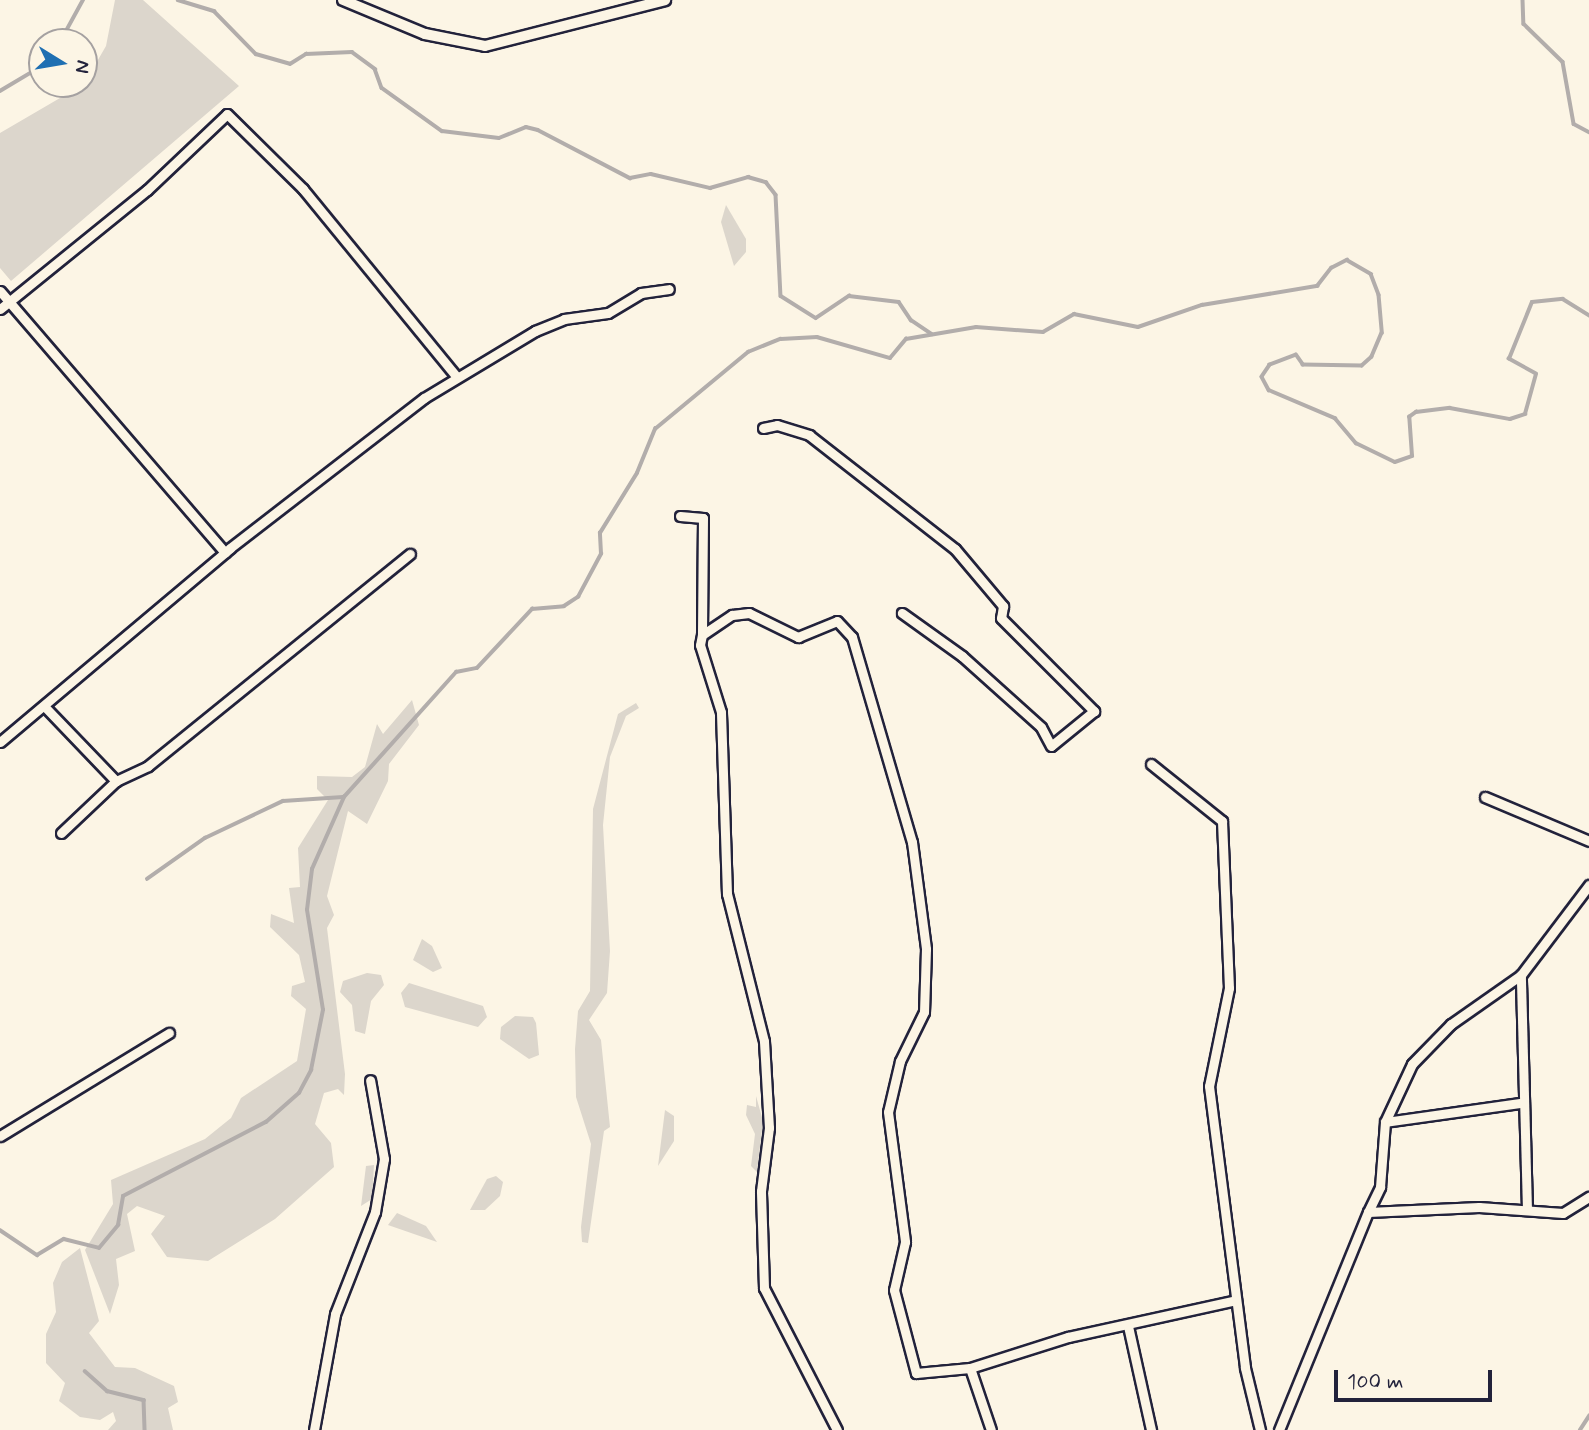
<!DOCTYPE html>
<style>
body{margin:0}
#map{position:relative;width:1589px;height:1430px;overflow:hidden;background:#fcf5e5;font-family:Mynerve,sans-serif}
div>[style]{position:absolute}
.green>*{inset:0;background:#dcd6cc}
.stream>*{height:3.5px;margin:-1.75px;padding:0 1.75px;transform-origin:1.75px;border-radius:1.75px;background:#b2adab}
.roads{filter:drop-shadow(2px 0 #22223b) drop-shadow(-2px 0 #22223b) drop-shadow(0 2px #22223b) drop-shadow(0 -2px #22223b)}
.minor>*{height:9px;margin:-4.5px;padding:0 4.5px;transform-origin:4.5px;border-radius:4.5px;background:#fcf5e5}
.tertiary>*{height:10px;margin:-5px;padding:0 5px;transform-origin:5px;border-radius:5px;background:#fcf5e5}
span{translate:-50% -50%;white-space:nowrap;text-align:center;line-height:1.15;-webkit-text-stroke:6px #fcf5e5;paint-order:stroke}
.north{position:absolute;left:28px;top:28px;width:70px;height:70px;box-sizing:border-box;background:#fcf5e5;border:2px solid #a5a1a1;border-radius:50%;rotate:101deg;font-size:19px;font-weight:700;line-height:28px;text-align:center;color:#22223b}
.north::after{content:'';display:block;margin:auto;width:24px;height:32px;background:#1f6fb2;clip-path:polygon(50% 0,100% 100%,50% 72%,0 100%)}
.scale{position:absolute;left:1334px;top:1370px;width:158px;height:32px;box-sizing:border-box;border:4px solid #22223b;border-top:0;padding-left:9px;font-size:21px;line-height:24px;white-space:nowrap;color:#22223b;-webkit-text-stroke:5px #fcf5e5;paint-order:stroke}
</style>
<div id="map">
<div class="green">
<div style="clip-path:polygon(115px 0,143px 0,239px 86px,11px 281px,0 268px,0 133px,84px 84px,106px 46px)"></div>
<div style="clip-path:polygon(726px 205px,746px 239px,746px 252px,734px 266px,721px 222px)"></div>
<div style="clip-path:polygon(412px 700px,419px 725px,389px 764px,388px 781px,367px 824px,348px 811px,327px 896px,334px 915px,327px 928px,345px 1074px,344px 1095px,338px 1089px,324px 1093px,315px 1124px,331px 1143px,334px 1167px,275px 1219px,208px 1261px,167px 1257px,151px 1234px,165px 1216px,137px 1206px,127px 1214px,135px 1251px,116px 1259px,119px 1285px,110px 1314px,85px 1250px,113px 1204px,111px 1180px,205px 1139px,231px 1118px,241px 1098px,297px 1061px,306px 1009px,291px 996px,292px 986px,305px 982px,299px 955px,270px 927px,271px 914px,294px 923px,289px 888px,300px 887px,298px 848px,328px 800px,317px 789px,317px 776px,352px 777px,365px 767px,377px 724px,383px 734px)"></div>
<div style="clip-path:polygon(636px 703px,639px 708px,626px 716px,610px 757px,603px 825px,610px 951px,607px 993px,589px 1020px,601px 1040px,610px 1127px,604px 1131px,588px 1243px,582px 1242px,581px 1227px,591px 1144px,576px 1097px,575px 1049px,578px 1011px,590px 991px,593px 809px,618px 714px)"></div>
<div style="clip-path:polygon(422px 939px,432px 946px,442px 968px,433px 972px,413px 960px)"></div>
<div style="clip-path:polygon(367px 973px,381px 975px,384px 985px,371px 1001px,365px 1034px,355px 1031px,352px 1005px,340px 992px,343px 981px)"></div>
<div style="clip-path:polygon(409px 983px,483px 1006px,487px 1017px,478px 1027px,405px 1007px,401px 993px)"></div>
<div style="clip-path:polygon(515px 1016px,533px 1017px,536px 1023px,539px 1055px,529px 1059px,500px 1039px,501px 1027px)"></div>
<div style="clip-path:polygon(756px 1096px,763px 1121px,757px 1172px,751px 1166px,755px 1134px,746px 1115px,747px 1105px,756px 1107px)"></div>
<div style="clip-path:polygon(665px 1110px,674px 1116px,674px 1141px,658px 1166px)"></div>
<div style="clip-path:polygon(374px 1165px,372px 1199px,361px 1206px,366px 1166px)"></div>
<div style="clip-path:polygon(496px 1176px,503px 1182px,500px 1196px,485px 1210px,470px 1210px,487px 1179px)"></div>
<div style="clip-path:polygon(397px 1213px,426px 1226px,437px 1242px,388px 1225px)"></div>
<div style="clip-path:polygon(80px 1248px,99px 1321px,89px 1333px,115px 1367px,135px 1368px,174px 1386px,178px 1402px,168px 1408px,173px 1430px,108px 1430px,116px 1421px,113px 1412px,100px 1420px,80px 1417px,59px 1401px,65px 1383px,46px 1363px,46px 1334px,56px 1312px,53px 1283px,62px 1262px)"></div>
</div>
<div class="stream">
<div style="left:178px;top:0;width:38px;rotate:17deg"></div>
<div style="left:214px;top:11px;width:60px;rotate:45.7deg"></div>
<div style="left:256px;top:54px;width:35px;rotate:16deg"></div>
<div style="left:290px;top:64px;width:19px;rotate:-32deg"></div>
<div style="left:306px;top:54px;width:46px;rotate:-2.5deg"></div>
<div style="left:352px;top:52px;width:29px;rotate:36deg"></div>
<div style="left:375px;top:69px;width:20px;rotate:70deg"></div>
<div style="left:382px;top:88px;width:74px;rotate:35.6deg"></div>
<div style="left:442px;top:131px;width:57px;rotate:7deg"></div>
<div style="left:499px;top:138px;width:29px;rotate:-22deg"></div>
<div style="left:526px;top:127px;width:12px;rotate:14deg"></div>
<div style="left:538px;top:130px;width:104px;rotate:27.6deg"></div>
<div style="left:630px;top:178px;width:21px;rotate:-11deg"></div>
<div style="left:651px;top:174px;width:61px;rotate:13.3deg"></div>
<div style="left:710px;top:188px;width:40px;rotate:-16deg"></div>
<div style="left:748px;top:177px;width:19px;rotate:16deg"></div>
<div style="left:766px;top:182px;width:16px;rotate:52deg"></div>
<div style="left:776px;top:195px;width:101px;rotate:87.2deg"></div>
<div style="left:781px;top:296px;width:41px;rotate:32.2deg"></div>
<div style="left:816px;top:318px;width:40px;rotate:-34deg"></div>
<div style="left:849px;top:296px;width:50px;rotate:6.8deg"></div>
<div style="left:899px;top:302px;width:22px;rotate:56deg"></div>
<div style="left:911px;top:320px;width:25px;rotate:34deg"></div>
<div style="left:1523px;top:0;width:24px;rotate:88deg"></div>
<div style="left:1524px;top:24px;width:54px;rotate:44.3deg"></div>
<div style="left:1563px;top:62px;width:63px;rotate:79.9deg"></div>
<div style="left:1574px;top:124px;width:17px;rotate:28deg"></div>
<div style="left:60px;top:42px;width:48px;rotate:-61.3deg"></div>
<div style="left:0;top:91px;width:49px;rotate:-30.8deg"></div>
<div style="left:147px;top:879px;width:71px;rotate:-35.3deg"></div>
<div style="left:205px;top:838px;width:86px;rotate:-25.4deg"></div>
<div style="left:283px;top:801px;width:60px;rotate:-3.8deg"></div>
<div style="left:0;top:1230px;width:45px;rotate:34deg"></div>
<div style="left:37px;top:1255px;width:31px;rotate:-31deg"></div>
<div style="left:64px;top:1239px;width:36px;rotate:14deg"></div>
<div style="left:99px;top:1248px;width:30px;rotate:-50deg"></div>
<div style="left:118px;top:1225px;width:29px;rotate:-80deg"></div>
<div style="left:123px;top:1196px;width:161px;rotate:-27.4deg"></div>
<div style="left:266px;top:1122px;width:44px;rotate:-41.3deg"></div>
<div style="left:299px;top:1093px;width:26px;rotate:-62deg"></div>
<div style="left:311px;top:1070px;width:61px;rotate:-78.7deg"></div>
<div style="left:323px;top:1010px;width:101px;rotate:-99.1deg"></div>
<div style="left:307px;top:910px;width:41px;rotate:-83deg"></div>
<div style="left:312px;top:869px;width:79px;rotate:-66deg"></div>
<div style="left:344px;top:797px;width:168px;rotate:-48.1deg"></div>
<div style="left:456px;top:672px;width:21px;rotate:-11deg"></div>
<div style="left:477px;top:668px;width:81px;rotate:-47deg"></div>
<div style="left:532px;top:609px;width:32px;rotate:-5deg"></div>
<div style="left:564px;top:606px;width:17px;rotate:-33deg"></div>
<div style="left:578px;top:597px;width:49px;rotate:-61.9deg"></div>
<div style="left:601px;top:554px;width:21px;rotate:-93deg"></div>
<div style="left:600px;top:533px;width:70px;rotate:-58.3deg"></div>
<div style="left:637px;top:473px;width:48px;rotate:-67.8deg"></div>
<div style="left:655px;top:429px;width:121px;rotate:-39.6deg"></div>
<div style="left:748px;top:352px;width:35px;rotate:-22deg"></div>
<div style="left:781px;top:339px;width:36px;rotate:-3deg"></div>
<div style="left:817px;top:337px;width:76px;rotate:16deg"></div>
<div style="left:890px;top:358px;width:25px;rotate:-50deg"></div>
<div style="left:906px;top:339px;width:71px;rotate:-9.7deg"></div>
<div style="left:976px;top:327px;width:67px;rotate:4.3deg"></div>
<div style="left:1043px;top:332px;width:36px;rotate:-30deg"></div>
<div style="left:1074px;top:314px;width:65px;rotate:11.5deg"></div>
<div style="left:1138px;top:327px;width:68px;rotate:-19deg"></div>
<div style="left:1202px;top:305px;width:117px;rotate:-9.4deg"></div>
<div style="left:1317px;top:286px;width:23px;rotate:-52deg"></div>
<div style="left:1331px;top:268px;width:18px;rotate:-27deg"></div>
<div style="left:1347px;top:260px;width:28px;rotate:30deg"></div>
<div style="left:1371px;top:274px;width:22px;rotate:69deg"></div>
<div style="left:1379px;top:295px;width:38px;rotate:85deg"></div>
<div style="left:1382px;top:333px;width:26px;rotate:113deg"></div>
<div style="left:1372px;top:357px;width:13px;rotate:138deg"></div>
<div style="left:1362px;top:366px;width:59px;rotate:-179deg"></div>
<div style="left:1303px;top:365px;width:12px;rotate:-125deg"></div>
<div style="left:1296px;top:355px;width:28px;rotate:159deg"></div>
<div style="left:1270px;top:365px;width:14px;rotate:124deg"></div>
<div style="left:1262px;top:377px;width:15px;rotate:62deg"></div>
<div style="left:1269px;top:390px;width:72px;rotate:23deg"></div>
<div style="left:1335px;top:418px;width:33px;rotate:50deg"></div>
<div style="left:1356px;top:443px;width:43px;rotate:26deg"></div>
<div style="left:1395px;top:462px;width:18px;rotate:-19deg"></div>
<div style="left:1412px;top:456px;width:39px;rotate:-94deg"></div>
<div style="left:1409px;top:417px;width:9px;rotate:-36deg"></div>
<div style="left:1416px;top:412px;width:34px;rotate:-7deg"></div>
<div style="left:1450px;top:408px;width:61px;rotate:10.4deg"></div>
<div style="left:1510px;top:419px;width:16px;rotate:-18deg"></div>
<div style="left:1525px;top:414px;width:41px;rotate:-74.6deg"></div>
<div style="left:1536px;top:374px;width:31px;rotate:-151deg"></div>
<div style="left:1509px;top:359px;width:61px;rotate:-68deg"></div>
<div style="left:1532px;top:302px;width:31px;rotate:-6deg"></div>
<div style="left:1563px;top:299px;width:31px;rotate:32deg"></div>
<div style="left:85px;top:1371px;width:30px;rotate:42deg"></div>
<div style="left:107px;top:1391px;width:38px;rotate:14deg"></div>
<div style="left:144px;top:1400px;width:30px;rotate:88deg"></div>
<div style="left:1580px;top:1430px;width:17px;rotate:-57deg"></div>
</div>
<div class="roads">
<div class="minor">
<div style="left:0;top:291px;width:345px;rotate:49.3deg"></div>
<div style="left:0;top:309px;width:189px;rotate:-39deg"></div>
<div style="left:147px;top:190px;width:110px;rotate:-43.5deg"></div>
<div style="left:227px;top:114px;width:107px;rotate:44.6deg"></div>
<div style="left:303px;top:189px;width:243px;rotate:50.7deg"></div>
<div style="left:763px;top:428px;width:14px;rotate:-12deg"></div>
<div style="left:777px;top:425px;width:34px;rotate:17deg"></div>
<div style="left:809px;top:435px;width:185px;rotate:38deg"></div>
<div style="left:955px;top:549px;width:75px;rotate:49.9deg"></div>
<div style="left:1003px;top:606px;width:12px;rotate:99deg"></div>
<div style="left:1001px;top:618px;width:132px;rotate:45deg"></div>
<div style="left:1094px;top:711px;width:55px;rotate:140.9deg"></div>
<div style="left:1051px;top:746px;width:21px;rotate:-118deg"></div>
<div style="left:1041px;top:727px;width:106px;rotate:-138.1deg"></div>
<div style="left:962px;top:656px;width:74px;rotate:-144.4deg"></div>
<div style="left:680px;top:516px;width:23px;rotate:5deg"></div>
<div style="left:703px;top:518px;width:117px;rotate:90.5deg"></div>
<div style="left:45px;top:707px;width:103px;rotate:46.2deg"></div>
<div style="left:0;top:742px;width:301px;rotate:-40.1deg"></div>
<div style="left:230px;top:548px;width:245px;rotate:-37.7deg"></div>
<div style="left:424px;top:398px;width:130px;rotate:-31.1deg"></div>
<div style="left:535px;top:331px;width:31px;rotate:-22deg"></div>
<div style="left:564px;top:319px;width:44px;rotate:-7.8deg"></div>
<div style="left:608px;top:313px;width:39px;rotate:-31deg"></div>
<div style="left:641px;top:293px;width:28px;rotate:-8deg"></div>
<div style="left:1151px;top:764px;width:91px;rotate:38.8deg"></div>
<div style="left:1222px;top:821px;width:167px;rotate:87.6deg"></div>
<div style="left:1229px;top:988px;width:100px;rotate:101.5deg"></div>
<div style="left:1209px;top:1086px;width:284px;rotate:82.7deg"></div>
<div style="left:1245px;top:1368px;width:64px;rotate:76.4deg"></div>
<div style="left:1485px;top:797px;width:113px;rotate:22.9deg"></div>
<div style="left:61px;top:833px;width:76px;rotate:-43.4deg"></div>
<div style="left:116px;top:781px;width:35px;rotate:-25deg"></div>
<div style="left:148px;top:766px;width:337px;rotate:-39deg"></div>
<div style="left:1385px;top:1122px;width:137px;rotate:-8deg"></div>
<div style="left:0;top:1136px;width:198px;rotate:-31.4deg"></div>
<div style="left:1527px;top:1210px;width:235px;rotate:-91.5deg"></div>
<div style="left:1521px;top:975px;width:113px;rotate:-52.9deg"></div>
<div style="left:1368px;top:1212px;width:28px;rotate:-64deg"></div>
<div style="left:1380px;top:1187px;width:65px;rotate:-85.6deg"></div>
<div style="left:1385px;top:1122px;width:64px;rotate:-65deg"></div>
<div style="left:1412px;top:1064px;width:56px;rotate:-45.7deg"></div>
<div style="left:1451px;top:1024px;width:85px;rotate:-35deg"></div>
<div style="left:1128px;top:1326px;width:107px;rotate:77.5deg"></div>
<div style="left:970px;top:1368px;width:103px;rotate:-17.6deg"></div>
<div style="left:1068px;top:1337px;width:172px;rotate:-12.4deg"></div>
<div style="left:314px;top:1430px;width:118px;rotate:-79.7deg"></div>
<div style="left:335px;top:1314px;width:110px;rotate:-68.6deg"></div>
<div style="left:375px;top:1212px;width:54px;rotate:-80.4deg"></div>
<div style="left:384px;top:1159px;width:80px;rotate:-100deg"></div>
<div style="left:837px;top:1430px;width:160px;rotate:-117.2deg"></div>
<div style="left:764px;top:1288px;width:97px;rotate:-91.8deg"></div>
<div style="left:761px;top:1191px;width:64px;rotate:-82.8deg"></div>
<div style="left:769px;top:1128px;width:87px;rotate:-93.3deg"></div>
<div style="left:764px;top:1041px;width:152px;rotate:-104.1deg"></div>
<div style="left:727px;top:894px;width:182px;rotate:-91.9deg"></div>
<div style="left:721px;top:712px;width:70px;rotate:-107.4deg"></div>
<div style="left:700px;top:645px;width:10px;rotate:-79deg"></div>
<div style="left:702px;top:635px;width:36px;rotate:-34deg"></div>
<div style="left:732px;top:615px;width:17px;rotate:-7deg"></div>
<div style="left:749px;top:613px;width:55px;rotate:26.1deg"></div>
<div style="left:798px;top:637px;width:42px;rotate:-22.3deg"></div>
<div style="left:837px;top:621px;width:22px;rotate:47deg"></div>
<div style="left:852px;top:637px;width:214px;rotate:73.7deg"></div>
<div style="left:912px;top:842px;width:108px;rotate:82.5deg"></div>
<div style="left:926px;top:949px;width:63px;rotate:91.8deg"></div>
<div style="left:924px;top:1012px;width:55px;rotate:116.1deg"></div>
<div style="left:900px;top:1061px;width:52px;rotate:103.2deg"></div>
<div style="left:888px;top:1112px;width:131px;rotate:82.5deg"></div>
<div style="left:905px;top:1242px;width:49px;rotate:102.9deg"></div>
<div style="left:894px;top:1290px;width:86px;rotate:75.2deg"></div>
<div style="left:916px;top:1373px;width:54px;rotate:-5.3deg"></div>
<div style="left:970px;top:1368px;width:65px;rotate:71.3deg"></div>
<div style="left:1279px;top:1430px;width:235px;rotate:-67.8deg"></div>
<div style="left:1368px;top:1212px;width:111px;rotate:-2.6deg"></div>
<div style="left:1479px;top:1207px;width:84px;rotate:4.1deg"></div>
<div style="left:1563px;top:1213px;width:31px;rotate:-32deg"></div>
</div>
<div class="tertiary">
<div style="left:343px;top:0;width:89px;rotate:22.5deg"></div>
<div style="left:425px;top:34px;width:61px;rotate:11.3deg"></div>
<div style="left:485px;top:46px;width:186px;rotate:-14.3deg"></div>
</div>
</div>
<div class="north">N</div>
<div class="scale">100 m</div>
</div>
